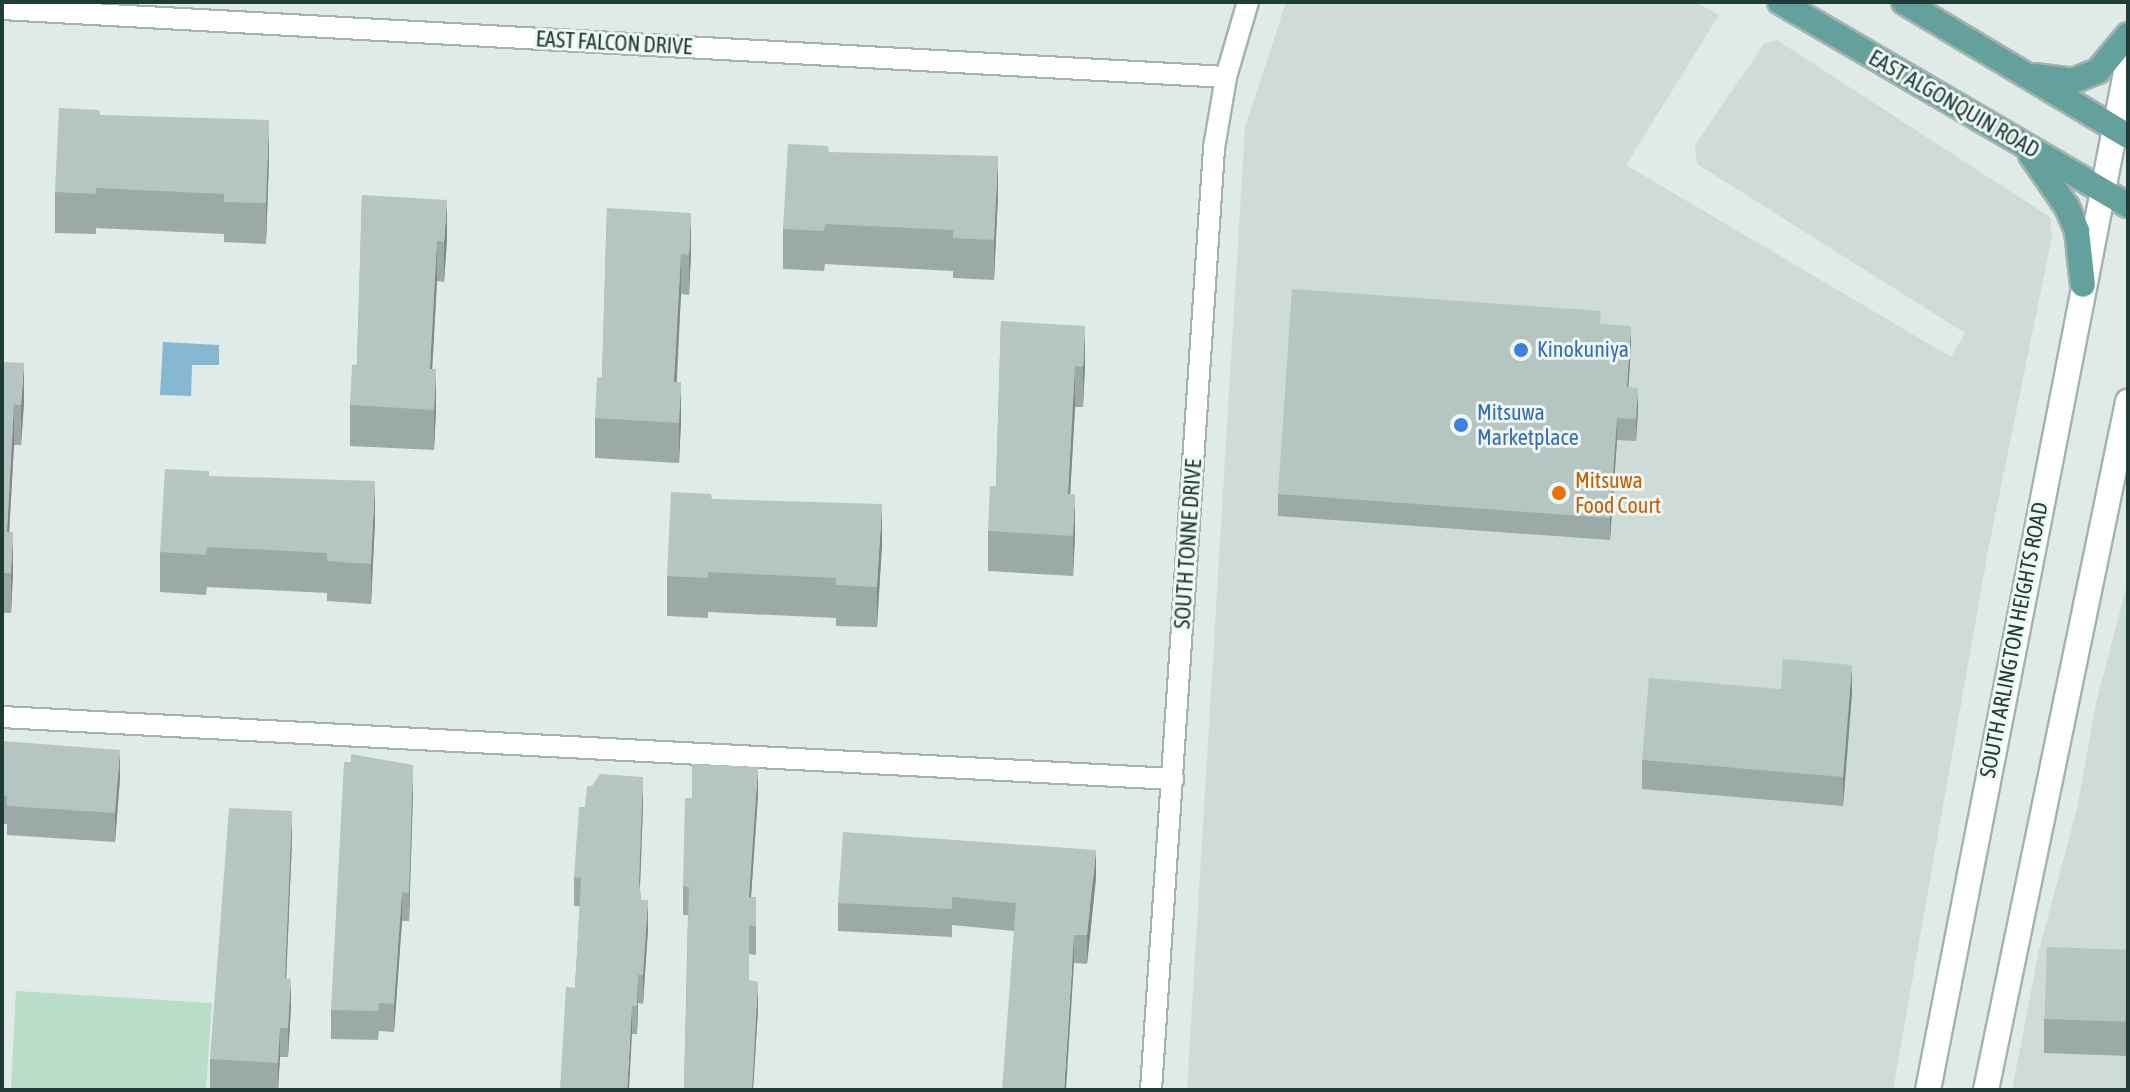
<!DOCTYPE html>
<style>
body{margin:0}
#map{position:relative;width:2130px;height:1092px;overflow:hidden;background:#e0ebe8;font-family:"Asap Condensed",sans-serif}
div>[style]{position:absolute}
.built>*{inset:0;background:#cedbd7}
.green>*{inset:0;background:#b8ddc9}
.water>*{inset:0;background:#86b8d2}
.roads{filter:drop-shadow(2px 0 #a3b3b0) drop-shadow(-2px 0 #a3b3b0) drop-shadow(0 2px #a3b3b0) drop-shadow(0 -2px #a3b3b0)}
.minor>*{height:20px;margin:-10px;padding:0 10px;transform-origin:10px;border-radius:10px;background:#fff}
.secondary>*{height:24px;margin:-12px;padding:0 12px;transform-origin:12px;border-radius:12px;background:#fff}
.primary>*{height:24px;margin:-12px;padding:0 12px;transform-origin:12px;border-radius:12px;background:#64a19d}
.wall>*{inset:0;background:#9caaa7}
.shaded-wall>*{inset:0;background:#7f8b88}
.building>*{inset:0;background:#b5c6c2;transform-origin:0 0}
.dots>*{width:22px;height:22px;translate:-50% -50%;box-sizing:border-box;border:4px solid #f0f8f5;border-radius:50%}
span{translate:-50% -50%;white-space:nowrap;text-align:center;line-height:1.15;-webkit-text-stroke:6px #f0f8f5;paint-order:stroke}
.street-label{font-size:22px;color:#203c39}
.shop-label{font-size:22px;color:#366cbe}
.left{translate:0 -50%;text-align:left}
.food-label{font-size:22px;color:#c56008}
.frame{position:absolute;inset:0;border:4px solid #203c39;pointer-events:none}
</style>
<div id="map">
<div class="built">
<div style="clip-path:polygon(1286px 2px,1696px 2px,1719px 15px,1626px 165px,1951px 357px,1965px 333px,1697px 164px,1695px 145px,1764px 44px,1777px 40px,2050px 217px,2052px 236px,1988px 551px,1893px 1090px,1187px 1090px,1245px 127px)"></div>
<div style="clip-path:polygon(2128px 580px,2128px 1090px,2012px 1090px,2039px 950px,2077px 809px,2096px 703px)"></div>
</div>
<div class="green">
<div style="clip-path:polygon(16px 991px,212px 1003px,206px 1089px,210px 1090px,11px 1090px)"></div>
</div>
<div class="water">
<div style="clip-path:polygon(163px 342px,219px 345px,219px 365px,192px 365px,191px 396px,160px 395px)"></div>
</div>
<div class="roads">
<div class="minor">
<div style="left:2px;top:9px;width:1226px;rotate:3.18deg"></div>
<div style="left:2px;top:717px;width:1173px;rotate:3.03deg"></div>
<div style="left:1151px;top:1090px;width:944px;rotate:-86.17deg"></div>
<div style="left:1214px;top:148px;width:72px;rotate:-80.4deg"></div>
<div style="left:1226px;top:77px;width:78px;rotate:-73.7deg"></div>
</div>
<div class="secondary">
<div style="left:1928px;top:1090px;width:1047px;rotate:-78.99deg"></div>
<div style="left:1986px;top:1090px;width:703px;rotate:-78.34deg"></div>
</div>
<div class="primary">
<div style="left:1780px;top:2px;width:403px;rotate:30.3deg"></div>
<div style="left:1904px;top:2px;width:261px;rotate:30.9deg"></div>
<div style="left:2034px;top:76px;width:39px;rotate:7deg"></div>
<div style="left:2073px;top:81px;width:27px;rotate:-22deg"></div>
<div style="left:2098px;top:71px;width:47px;rotate:-50.2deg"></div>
<div style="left:2031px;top:155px;width:63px;rotate:55.3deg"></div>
<div style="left:2067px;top:207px;width:26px;rotate:67deg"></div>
<div style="left:2077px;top:231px;width:54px;rotate:83.7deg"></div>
</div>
</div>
<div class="wall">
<div style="clip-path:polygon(100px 115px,269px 160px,266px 244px,224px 242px,224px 234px,96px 228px,96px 234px,55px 233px,55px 192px)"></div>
<div style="clip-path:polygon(829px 152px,998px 196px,994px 280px,953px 278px,953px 271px,825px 264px,824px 271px,783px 269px,783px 229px)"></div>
<div style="clip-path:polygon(362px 195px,447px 240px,444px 282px,437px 281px,432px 369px,436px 409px,434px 450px,350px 446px,350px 405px,357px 364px)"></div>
<div style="clip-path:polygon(607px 208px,691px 253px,689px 295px,681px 294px,677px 382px,681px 422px,679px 463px,595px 458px,595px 418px,602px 377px)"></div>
<div style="clip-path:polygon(1001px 321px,1085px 366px,1083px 407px,1075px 407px,1070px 494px,1075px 535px,1073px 576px,988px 571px,988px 531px,996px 486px)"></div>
<div style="clip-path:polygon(1601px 324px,1631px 348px,1628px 387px,1638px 410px,1636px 441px,1617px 440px,1610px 540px,1278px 516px,1278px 494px)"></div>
<div style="clip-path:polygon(2px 362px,24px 403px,21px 445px,14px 445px,9px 532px,13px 573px,11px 613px,2px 613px)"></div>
<div style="clip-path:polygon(209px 476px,375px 521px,371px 604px,327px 601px,327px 593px,207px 587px,206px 595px,160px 592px,160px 552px)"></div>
<div style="clip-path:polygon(712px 499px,882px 544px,877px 627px,836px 626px,836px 618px,708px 612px,708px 618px,667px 616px,667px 576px)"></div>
<div style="clip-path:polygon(1781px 689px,1852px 693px,1843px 806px,1642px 789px,1642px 760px)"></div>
<div style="clip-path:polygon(2px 741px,120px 778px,115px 842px,7px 835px,7px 824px,2px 824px)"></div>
<div style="clip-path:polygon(413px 794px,409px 921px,402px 921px,394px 1032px,379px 1031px,378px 1040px,331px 1039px,331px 1010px)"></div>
<div style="clip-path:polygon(758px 795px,751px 897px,756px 897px,756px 955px,749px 954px,749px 980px,758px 1010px,753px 1090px,684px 1090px,688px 915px,683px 915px,683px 886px)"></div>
<div style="clip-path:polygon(643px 805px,640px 889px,641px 900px,648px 929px,643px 1004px,638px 1003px,637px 1034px,632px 1034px,575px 988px,580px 906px,574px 906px,574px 877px)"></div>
<div style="clip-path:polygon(292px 840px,286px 978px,291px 1007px,288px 1057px,280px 1057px,278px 1090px,210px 1088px,210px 1059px)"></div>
<div style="clip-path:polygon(1096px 878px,1087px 964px,1074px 963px,1014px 931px,952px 925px,952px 937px,838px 931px,838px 903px)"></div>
<div style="clip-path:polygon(2128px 950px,2128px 1056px,2044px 1053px,2044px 1019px)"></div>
</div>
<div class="shaded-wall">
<div style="clip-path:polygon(269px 120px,269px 160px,266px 244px,266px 203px)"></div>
<div style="clip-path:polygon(998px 156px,998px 196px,994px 280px,994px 240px)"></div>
<div style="clip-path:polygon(447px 200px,447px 240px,444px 282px,444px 242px)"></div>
<div style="clip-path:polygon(691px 213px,691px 253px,689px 295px,689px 255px)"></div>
<div style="clip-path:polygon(437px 241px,437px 281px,430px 409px,430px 369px)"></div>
<div style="clip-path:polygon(681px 254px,681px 294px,674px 422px,674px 382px)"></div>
<div style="clip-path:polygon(1085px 326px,1085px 366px,1083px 407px,1083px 367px)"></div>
<div style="clip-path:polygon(1631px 326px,1631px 348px,1627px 409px,1627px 387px)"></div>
<div style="clip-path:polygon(24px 363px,24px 403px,21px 445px,21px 405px)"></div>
<div style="clip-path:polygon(1075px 366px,1075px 407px,1068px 534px,1068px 494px)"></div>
<div style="clip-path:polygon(436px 369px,436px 409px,434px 450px,434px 410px)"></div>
<div style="clip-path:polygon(681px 382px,681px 422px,679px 463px,679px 423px)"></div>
<div style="clip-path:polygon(1638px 388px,1638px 410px,1636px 441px,1636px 419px)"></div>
<div style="clip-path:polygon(14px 404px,14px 445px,7px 572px,7px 532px)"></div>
<div style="clip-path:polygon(1617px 418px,1617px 440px,1610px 540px,1610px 518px)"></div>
<div style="clip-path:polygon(375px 481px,375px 521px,371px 604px,371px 564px)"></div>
<div style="clip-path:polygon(1075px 494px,1075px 535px,1073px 576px,1073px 536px)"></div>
<div style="clip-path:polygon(882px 504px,882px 544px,877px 627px,877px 587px)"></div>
<div style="clip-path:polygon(13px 532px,13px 573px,11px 613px,11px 573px)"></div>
<div style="clip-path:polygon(1852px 665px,1852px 693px,1843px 806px,1843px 777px)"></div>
<div style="clip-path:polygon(120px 750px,120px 778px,115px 842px,115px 813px)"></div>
<div style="clip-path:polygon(413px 765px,413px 794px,409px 921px,409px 893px)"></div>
<div style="clip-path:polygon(758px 767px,758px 795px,749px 926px,749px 897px)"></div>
<div style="clip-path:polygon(643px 777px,643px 805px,639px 910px,639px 881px)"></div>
<div style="clip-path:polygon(292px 811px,292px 840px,285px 1007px,285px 978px)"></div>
<div style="clip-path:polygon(1096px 850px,1096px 878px,1087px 964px,1087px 935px)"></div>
<div style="clip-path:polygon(402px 892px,402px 921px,394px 1032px,394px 1004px)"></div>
<div style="clip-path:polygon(648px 900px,648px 929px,643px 1004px,643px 975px)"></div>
<div style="clip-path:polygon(1074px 935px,1074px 963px,1066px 1090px,1064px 1090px)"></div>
<div style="clip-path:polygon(638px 975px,638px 1003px,637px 1034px,637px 1006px)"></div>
<div style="clip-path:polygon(291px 979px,291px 1007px,288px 1057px,288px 1028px)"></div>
<div style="clip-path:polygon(758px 982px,758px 1010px,753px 1090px,752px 1090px)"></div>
<div style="clip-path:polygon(632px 1006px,632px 1034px,629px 1090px,627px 1090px)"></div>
<div style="clip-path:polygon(280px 1028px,280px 1057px,278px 1090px,278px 1063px)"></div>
</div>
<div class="building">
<div style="clip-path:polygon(59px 108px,99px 110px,100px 115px,269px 120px,266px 203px,224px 202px,224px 194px,96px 188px,96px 194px,55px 192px)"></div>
<div style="clip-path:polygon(788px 144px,828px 146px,829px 152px,998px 156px,994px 240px,953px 238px,953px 230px,825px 224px,824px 231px,783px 229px)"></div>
<div style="clip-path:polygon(362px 195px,447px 200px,444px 242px,437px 241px,430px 369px,436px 369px,434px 410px,350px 405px,352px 365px,357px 364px)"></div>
<div style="clip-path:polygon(607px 208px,691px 213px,689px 255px,681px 254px,674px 382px,681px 382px,679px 423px,595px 418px,597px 378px,602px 377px)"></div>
<div style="clip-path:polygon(1292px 289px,1601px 311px,1600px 324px,1631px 326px,1627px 387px,1638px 388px,1636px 419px,1617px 418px,1610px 518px,1278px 494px)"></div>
<div style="clip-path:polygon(1001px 321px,1085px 326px,1083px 367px,1075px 366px,1068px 494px,1075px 494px,1073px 536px,988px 531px,990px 486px,996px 486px)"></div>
<div style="clip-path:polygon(2px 362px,24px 363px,21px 405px,14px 404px,7px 532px,13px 532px,11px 573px,2px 573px)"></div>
<div style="clip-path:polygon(165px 469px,209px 471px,209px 476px,375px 481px,371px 564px,327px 561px,327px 553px,207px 547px,206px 555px,160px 552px)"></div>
<div style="clip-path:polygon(671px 492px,711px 494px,712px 499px,882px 504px,877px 587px,836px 585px,836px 578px,708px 572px,708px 578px,667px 576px)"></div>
<div style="clip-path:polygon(1783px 659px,1852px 665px,1843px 777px,1642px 760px,1649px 678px,1781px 689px)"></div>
<div style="clip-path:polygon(2px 741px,120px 750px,115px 813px,7px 806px,7px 796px,2px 796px)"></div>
<div style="clip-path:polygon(351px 754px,413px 765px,409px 893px,402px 892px,394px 1004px,379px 1003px,378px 1011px,331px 1010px,344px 762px,351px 762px)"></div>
<div style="clip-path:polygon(692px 764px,758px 767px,749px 897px,756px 897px,756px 927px,749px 925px,749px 980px,758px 982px,752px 1090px,684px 1090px,689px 887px,683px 886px,685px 798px,692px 798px)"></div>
<div style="clip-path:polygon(600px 774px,643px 777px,639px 881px,641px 900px,648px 900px,643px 975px,638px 975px,637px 1006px,632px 1006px,627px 1090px,560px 1090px,566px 987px,575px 988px,581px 878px,574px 877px,579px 807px,585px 807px,587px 786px,592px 786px)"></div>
<div style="clip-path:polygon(229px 808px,292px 811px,285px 978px,291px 979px,288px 1028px,280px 1028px,278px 1063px,210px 1059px)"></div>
<div style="clip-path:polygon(843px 832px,1096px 850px,1087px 935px,1074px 935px,1064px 1090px,1002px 1090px,1016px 903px,952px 897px,952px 909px,838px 903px)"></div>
<div style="left:2047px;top:947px;width:81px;height:72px;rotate:2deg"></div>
</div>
<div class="dots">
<div style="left:1521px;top:350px;background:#3f7fe0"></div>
<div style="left:1461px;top:425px;background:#3f7fe0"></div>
<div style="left:1559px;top:493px;background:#e8710a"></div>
</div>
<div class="street-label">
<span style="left:614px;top:43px;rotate:3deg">EAST FALCON DRIVE</span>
<span style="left:1954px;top:104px;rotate:30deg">EAST ALGONQUIN ROAD</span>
<span style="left:1188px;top:544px;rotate:-86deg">SOUTH TONNE DRIVE</span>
<span style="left:2014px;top:640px;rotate:-79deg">SOUTH ARLINGTON HEIGHTS ROAD</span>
</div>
<div class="shop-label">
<span class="left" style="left:1537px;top:350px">Kinokuniya</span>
<span class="left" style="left:1477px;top:425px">Mitsuwa<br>Marketplace</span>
</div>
<div class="food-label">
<span class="left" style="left:1575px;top:493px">Mitsuwa<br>Food Court</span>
</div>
<div class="frame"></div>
</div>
